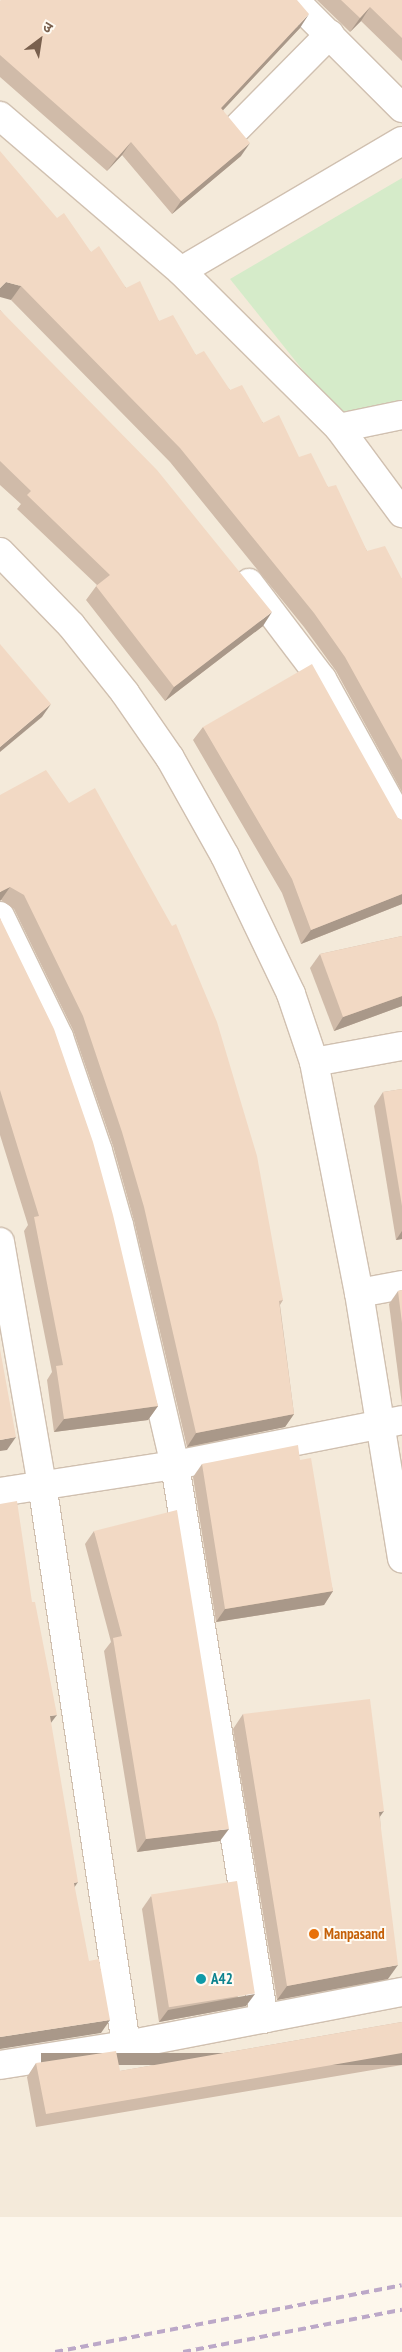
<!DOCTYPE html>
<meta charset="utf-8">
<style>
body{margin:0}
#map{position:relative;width:402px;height:2352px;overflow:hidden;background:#fdf7ec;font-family:"PT Sans Narrow","Noto Sans Devanagari",sans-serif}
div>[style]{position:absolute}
.residential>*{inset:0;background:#f4eada;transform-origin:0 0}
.green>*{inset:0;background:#d5ebc9}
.roads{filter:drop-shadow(1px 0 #d0c0b0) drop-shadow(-1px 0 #d0c0b0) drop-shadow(0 1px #d0c0b0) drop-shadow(0 -1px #d0c0b0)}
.street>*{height:28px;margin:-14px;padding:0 14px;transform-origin:14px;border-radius:14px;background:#fff}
.rail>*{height:4px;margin-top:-2px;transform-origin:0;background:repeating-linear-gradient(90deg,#bca8c8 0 8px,transparent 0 13px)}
.wall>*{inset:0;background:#d0bba9}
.shaded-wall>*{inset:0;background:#a99889;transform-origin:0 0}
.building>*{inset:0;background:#f2d9c4;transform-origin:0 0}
.dots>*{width:14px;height:14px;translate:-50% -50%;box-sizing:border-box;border:2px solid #fffbf3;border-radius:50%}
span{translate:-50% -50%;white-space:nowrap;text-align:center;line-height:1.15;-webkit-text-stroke:4px #fffbf3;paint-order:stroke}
.food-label{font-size:15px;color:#c56008;font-weight:700}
.left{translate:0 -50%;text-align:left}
.culture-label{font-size:15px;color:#0d838f;font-weight:700}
.north{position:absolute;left:15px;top:15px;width:50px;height:50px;-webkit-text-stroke:4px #fffbf3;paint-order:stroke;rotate:31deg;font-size:14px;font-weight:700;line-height:20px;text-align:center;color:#79604e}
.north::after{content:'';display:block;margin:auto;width:18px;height:22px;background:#79604e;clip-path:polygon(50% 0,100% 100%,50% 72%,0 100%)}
</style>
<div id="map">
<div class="residential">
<div style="left:0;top:0;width:402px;height:2217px"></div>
</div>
<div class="green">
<div style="clip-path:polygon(402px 178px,402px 402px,341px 418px,230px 279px)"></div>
</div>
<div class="roads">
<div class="street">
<div style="left:294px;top:0;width:153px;rotate:45deg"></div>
<div style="left:0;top:116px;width:238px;rotate:40.6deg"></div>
<div style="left:181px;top:271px;width:223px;rotate:44.8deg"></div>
<div style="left:339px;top:428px;width:106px;rotate:53.5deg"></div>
<div style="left:237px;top:128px;width:132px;rotate:-45.3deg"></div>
<div style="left:181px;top:271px;width:256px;rotate:-30.5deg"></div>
<div style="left:339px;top:428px;width:64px;rotate:-11.7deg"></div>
<div style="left:0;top:552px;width:102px;rotate:45.8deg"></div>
<div style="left:71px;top:625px;width:87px;rotate:51.5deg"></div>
<div style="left:125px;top:693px;width:79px;rotate:55.3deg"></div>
<div style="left:170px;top:758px;width:112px;rotate:60.7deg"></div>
<div style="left:225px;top:856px;width:153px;rotate:64.4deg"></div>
<div style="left:291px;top:994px;width:72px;rotate:71.3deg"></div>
<div style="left:314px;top:1062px;width:235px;rotate:79deg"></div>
<div style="left:359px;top:1293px;width:269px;rotate:80.8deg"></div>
<div style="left:249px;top:583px;width:121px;rotate:52.8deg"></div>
<div style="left:322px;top:679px;width:166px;rotate:61.1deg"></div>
<div style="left:0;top:916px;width:135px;rotate:64deg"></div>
<div style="left:59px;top:1037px;width:120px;rotate:71.1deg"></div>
<div style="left:98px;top:1151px;width:77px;rotate:74.2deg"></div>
<div style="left:119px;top:1225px;width:246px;rotate:76.9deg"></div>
<div style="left:175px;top:1465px;width:561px;rotate:80.87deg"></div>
<div style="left:314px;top:1062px;width:89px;rotate:-10.3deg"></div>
<div style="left:0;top:1242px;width:246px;rotate:80.2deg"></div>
<div style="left:42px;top:1484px;width:567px;rotate:81.48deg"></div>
<div style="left:359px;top:1293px;width:44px;rotate:-10.5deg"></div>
<div style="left:0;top:1492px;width:177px;rotate:-8.8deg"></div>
<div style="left:175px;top:1465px;width:231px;rotate:-11.2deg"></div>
<div style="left:0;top:2065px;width:128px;rotate:-9deg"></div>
<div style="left:126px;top:2045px;width:281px;rotate:-10.9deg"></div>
</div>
</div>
<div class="rail">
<div style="left:55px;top:2352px;width:353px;rotate:-10.9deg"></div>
<div style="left:183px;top:2352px;width:223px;rotate:-10.9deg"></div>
</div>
<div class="wall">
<div style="clip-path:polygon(317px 0,402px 0,402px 61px,361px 21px,350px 32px)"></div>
<div style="clip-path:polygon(0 2px,300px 28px,223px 110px,241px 156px,172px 214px,122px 155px,107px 171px,0 77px)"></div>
<div style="clip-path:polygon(57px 218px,159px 321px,196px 355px,230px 390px,328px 487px,367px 551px,402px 579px,402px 792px,336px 671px,304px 627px,170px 462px,11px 300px)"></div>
<div style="clip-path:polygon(0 310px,263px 626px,165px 701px,86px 600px,97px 585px,17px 509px,21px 504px,0 485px)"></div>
<div style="clip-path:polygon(203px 727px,402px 820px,402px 904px,301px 944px,282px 893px,193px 740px)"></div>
<div style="clip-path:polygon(0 795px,283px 1300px,280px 1305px,294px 1414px,285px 1427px,187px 1447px,134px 1221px,113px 1146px,73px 1030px,14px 909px,1px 900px)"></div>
<div style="clip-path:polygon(0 918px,158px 1406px,148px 1420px,54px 1432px,47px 1380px,52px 1372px,24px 1231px,28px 1225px,0 1135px)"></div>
<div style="clip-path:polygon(402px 936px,402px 1006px,334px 1031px,310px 968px,320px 954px)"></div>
<div style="clip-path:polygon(402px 1089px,402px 1239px,396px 1240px,374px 1106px,383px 1092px)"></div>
<div style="clip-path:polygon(402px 1290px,402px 1405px,389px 1304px,398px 1291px)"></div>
<div style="clip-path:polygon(300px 1460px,333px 1591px,324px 1605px,216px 1622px,193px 1477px,202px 1464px)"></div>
<div style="clip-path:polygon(94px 1531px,220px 1841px,137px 1852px,104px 1651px,111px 1642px,85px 1544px)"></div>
<div style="clip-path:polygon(243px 1714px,380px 1817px,388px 1979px,277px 2000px,233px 1729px)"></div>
<div style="clip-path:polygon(151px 1896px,246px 2006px,159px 2022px,142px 1909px)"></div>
<div style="clip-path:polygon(402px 2022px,402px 2065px,36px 2127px,27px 2077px,36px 2063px,120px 2071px)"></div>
</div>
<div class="shaded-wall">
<div style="clip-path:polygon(370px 7px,361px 21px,350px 32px,360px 18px)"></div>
<div style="clip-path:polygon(309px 14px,300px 28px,212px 122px,221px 108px)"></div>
<div style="clip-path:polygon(131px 142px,122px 155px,107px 171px,117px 158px)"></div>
<div style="clip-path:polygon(250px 143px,241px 156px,172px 214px,181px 201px)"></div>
<div style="clip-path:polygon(6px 282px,21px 286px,11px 300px,0 297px,0 288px)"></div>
<div style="clip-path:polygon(272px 612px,263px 626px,165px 701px,174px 687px)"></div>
<div style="clip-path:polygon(51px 704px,42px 717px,0 752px,0 747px)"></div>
<div style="clip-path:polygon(10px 887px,1px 900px,0 901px,0 892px)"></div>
<div style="clip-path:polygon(402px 894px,402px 904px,301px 944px,311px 930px)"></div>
<div style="clip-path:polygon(402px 996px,402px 1006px,334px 1031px,343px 1017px)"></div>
<div style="clip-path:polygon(402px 1231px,402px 1239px,396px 1240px)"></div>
<div style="clip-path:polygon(158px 1406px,148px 1420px,54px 1432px,64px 1419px)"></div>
<div style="clip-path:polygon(294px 1414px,285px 1427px,187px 1447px,196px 1433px)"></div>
<div style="clip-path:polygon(16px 1437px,7px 1450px,0 1451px,0 1440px)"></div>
<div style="clip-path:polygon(333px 1591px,324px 1605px,216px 1622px,225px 1609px)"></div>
<div style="clip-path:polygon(57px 1715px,47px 1728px,50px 1716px)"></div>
<div style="clip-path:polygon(384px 1811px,374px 1825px,379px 1812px)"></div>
<div style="clip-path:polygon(229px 1829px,220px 1841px,137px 1852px,146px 1839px)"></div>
<div style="clip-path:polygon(78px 1882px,69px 1895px,74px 1883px)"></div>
<div style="clip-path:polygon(398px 1965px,388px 1979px,277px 2000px,287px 1986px)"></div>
<div style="clip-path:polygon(255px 1994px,246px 2006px,159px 2022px,168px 2010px)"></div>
<div style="clip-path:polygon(110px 2020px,101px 2033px,0 2049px,0 2037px)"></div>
<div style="left:402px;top:2053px;width:12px;height:361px;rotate:90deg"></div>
</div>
<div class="building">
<div style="clip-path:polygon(1px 0,297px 0,309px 14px,221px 108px,250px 143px,181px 201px,131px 142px,117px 158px,0 55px,0 1px)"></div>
<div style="clip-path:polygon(341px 0,402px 0,402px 38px,370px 7px,360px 18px)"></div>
<div style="clip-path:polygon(0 151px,57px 218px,64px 213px,91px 252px,99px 246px,126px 288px,140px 281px,159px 321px,173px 315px,196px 355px,204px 351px,230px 390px,242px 385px,263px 423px,279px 415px,299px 457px,311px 453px,328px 487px,336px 485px,367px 551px,385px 546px,402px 579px,402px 760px,345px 657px,314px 613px,180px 448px,21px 286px,6px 282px,0 288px)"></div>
<div style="clip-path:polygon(0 310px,157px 470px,272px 612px,174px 687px,96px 586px,110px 575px,27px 495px,31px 491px,0 461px)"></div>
<div style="clip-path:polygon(0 644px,51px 704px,0 747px)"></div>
<div style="clip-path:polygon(312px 664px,398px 818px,402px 820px,402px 894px,311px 930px,292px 879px,203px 727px)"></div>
<div style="clip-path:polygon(46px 770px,69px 803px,95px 788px,172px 926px,176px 924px,217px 1022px,257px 1156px,283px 1300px,279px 1301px,294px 1414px,196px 1433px,144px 1207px,122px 1132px,83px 1016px,24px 895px,10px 887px,0 892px,0 795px)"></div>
<div style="clip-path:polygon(0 918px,54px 1029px,93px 1142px,113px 1215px,158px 1406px,64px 1419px,56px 1366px,63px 1365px,34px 1217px,39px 1216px,0 1090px)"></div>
<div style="clip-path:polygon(402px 936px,402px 996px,343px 1017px,320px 954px)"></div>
<div style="clip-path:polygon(402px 1089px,402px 1206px,383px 1092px)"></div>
<div style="clip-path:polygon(402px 1290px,402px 1323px,398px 1291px)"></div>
<div style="clip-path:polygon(0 1349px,16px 1437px,0 1440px)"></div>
<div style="clip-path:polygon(298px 1445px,300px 1460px,311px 1458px,333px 1591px,225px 1609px,202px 1464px)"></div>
<div style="clip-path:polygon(17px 1501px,32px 1602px,35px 1602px,57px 1715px,50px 1716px,78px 1882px,74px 1883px,89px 1961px,99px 1959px,110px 2020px,0 2037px,0 1504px)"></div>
<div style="clip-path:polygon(177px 1510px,229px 1829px,146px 1839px,113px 1638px,122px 1636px,94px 1531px)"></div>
<div style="clip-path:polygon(370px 1699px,384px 1811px,379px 1812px,398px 1965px,287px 1986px,243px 1714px)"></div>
<div style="left:237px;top:1881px;width:114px;height:87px;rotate:81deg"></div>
<div style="clip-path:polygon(402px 2022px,402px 2053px,46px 2114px,36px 2063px,116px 2051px,120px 2071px)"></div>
</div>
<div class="dots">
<div style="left:314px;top:1934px;background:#e8710a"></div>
<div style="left:201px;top:1979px;background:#0f9aa8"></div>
</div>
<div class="food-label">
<span class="left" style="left:324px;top:1934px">Manpasand</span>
</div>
<div class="culture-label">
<span class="left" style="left:211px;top:1979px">A42</span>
</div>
<div class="north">उ</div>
</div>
